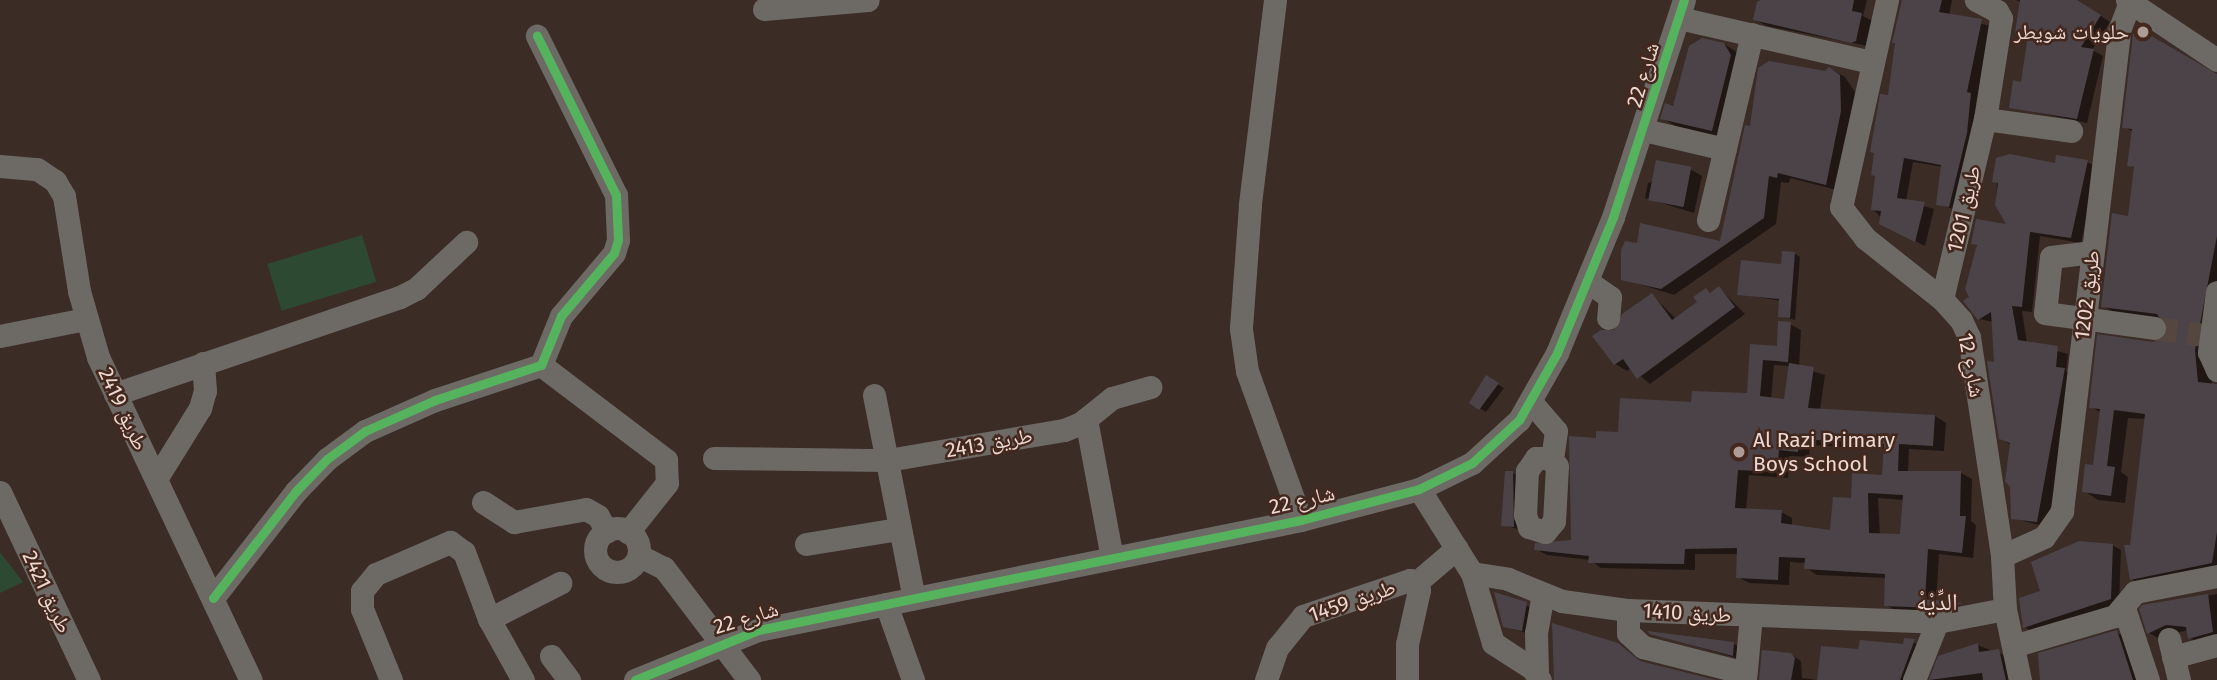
<!DOCTYPE html>
<meta charset="utf-8">
<style>
body{margin:0}
#map{position:relative;width:2217px;height:680px;overflow:hidden;background:#3c2c26;font-family:"Fira Sans","Noto Naskh Arabic",sans-serif}
div>[style]{position:absolute}
.green>*{inset:0;background:#2e4932;transform-origin:0 0}
.shadow>*{inset:0;background:#0007}
.building>*{inset:0;background:#4c4349;transform-origin:0 0}
.minor-tunnel>*{height:23px;margin-top:-11.5px;transform-origin:0;background:repeating-linear-gradient(90deg,#564640 0 23px,transparent 0 34px)}
.minor>*{height:23px;margin:-11.5px;padding:0 11.5px;transform-origin:11.5px;border-radius:11.5px;background:#6d6a66}
.minor>.ring{margin:-11.5px;padding:0;box-sizing:content-box;background:none;border:23px solid #6d6a66;border-radius:50%}
.cycleway>*{height:9px;margin:-4.5px;padding:0 4.5px;transform-origin:4.5px;border-radius:4.5px;background:#56b35d}
.dots>*{width:19px;height:19px;translate:-50% -50%;box-sizing:border-box;border:4px solid #44281e;border-radius:50%}
span{translate:-50% -50%;white-space:nowrap;text-align:center;line-height:1.15;-webkit-text-stroke:5px #44281e;paint-order:stroke}
.poi-label{font-size:21px;color:#ebd8d2}
.right{translate:-100% -50%;text-align:right}
.left{translate:0 -50%;text-align:left}
.street-label{font-size:21px;color:#ebd8d2}
.quarter-label{font-size:24px;color:#ebd8d2}
</style>
<div id="map">
<div class="green">
<div style="left:362px;top:235px;width:49px;height:99px;rotate:73deg"></div>
<div style="clip-path:polygon(0 552px,23px 582px,0 593px)"></div>
</div>
<div class="shadow">
<div style="clip-path:polygon(1762px 0,1867px 0,1863px 16px,1873px 21px,1868px 46px,1767px 26px,1755px 20px)"></div>
<div style="clip-path:polygon(1904px 0,1952px 0,1949px 16px,1991px 26px,1959px 211px,1938px 204px,1943px 167px,1913px 162px,1906px 201px,1934px 209px,1925px 246px,1891px 229px,1873px 209px)"></div>
<div style="clip-path:polygon(2016px 0,2076px 0,2110px 22px,2092px 50px,2103px 56px,2087px 123px,2011px 107px,2022px 84px,2029px 38px,2017px 32px,2022px 3px)"></div>
<div style="clip-path:polygon(1724px 44px,1740px 54px,1727px 139px,1677px 127px,1662px 118px)"></div>
<div style="clip-path:polygon(1833px 70px,1845px 77px,1855px 92px,1837px 190px,1790px 178px,1789px 183px,1781px 182px,1776px 224px,1674px 295px,1623px 279px,1627px 243px,1722px 244px,1752px 128px)"></div>
<div style="clip-path:polygon(2209px 73px,2217px 74px,2217px 299px,2211px 395px,2217px 411px,2217px 572px,2145px 587px,2131px 579px,2131px 547px,2147px 419px,2128px 418px,2121px 472px,2128px 477px,2125px 503px,2098px 500px,2084px 491px,2095px 466px,2102px 413px,2091px 407px,2153px 344px,2166px 338px,2170px 329px,2163px 320px,2117px 314px,2103px 306px,2130px 218px,2136px 169px,2129px 165px,2134px 132px,2124px 127px)"></div>
<div style="clip-path:polygon(1998px 159px,2056px 165px,2087px 162px,2097px 167px,2081px 243px,2040px 236px,2032px 312px,2022px 311px,2027px 343px,2068px 354px,2066px 371px,2075px 376px,2047px 527px,2012px 518px,2011px 445px,2000px 438px,1993px 322px,1979px 319px,1971px 297px,1978px 246px,1973px 243px,2009px 227px,1996px 204px)"></div>
<div style="clip-path:polygon(1690px 169px,1702px 176px,1694px 213px,1645px 198px,1648px 183px)"></div>
<div style="clip-path:polygon(1794px 253px,1800px 257px,1795px 320px,1779px 316px,1781px 301px,1739px 294px,1783px 266px)"></div>
<div style="clip-path:polygon(1719px 288px,1745px 314px,1650px 384px,1631px 368px,1627px 371px,1615px 364px,1615px 332px,1652px 295px,1676px 319px,1699px 303px,1706px 290px,1712px 294px)"></div>
<div style="clip-path:polygon(evenodd,1790px 324px,1801px 330px,1799px 367px,1825px 375px,1820px 410px,1935px 416px,1946px 423px,1944px 451px,1909px 449px,1908px 473px,1961px 473px,1972px 479px,1971px 521px,1976px 525px,1973px 558px,1939px 554px,1936px 602px,1971px 609px,1948px 613px,1897px 611px,1886px 605px,1887px 578px,1817px 575px,1806px 568px,1806px 563px,1790px 562px,1789px 585px,1749px 583px,1738px 577px,1739px 554px,1695px 554px,1695px 570px,1601px 568px,1590px 560px,1547px 555px,1536px 549px,1573px 542px,1598px 440px,1692px 404px,1749px 395px,1752px 346px,1779px 348px,1790px 324px,1774px 365px,1790px 366px,1785px 401px,1771px 399px,1774px 365px,1790px 324px,1810px 445px,1885px 449px,1884px 477px,1853px 500px,1831px 533px,1792px 526px,1792px 518px,1781px 512px,1746px 510px,1749px 475px,1788px 478px,1789px 456px,1809px 457px,1810px 445px,1790px 324px,1878px 498px,1904px 500px,1902px 536px,1880px 535px,1878px 498px)"></div>
<div style="clip-path:polygon(1487px 378px,1504px 388px,1486px 412px,1471px 403px)"></div>
<div style="clip-path:polygon(1512px 473px,1520px 477px,1521px 530px,1503px 525px)"></div>
<div style="clip-path:polygon(2112px 545px,2121px 550px,2119px 604px,2033px 632px,2025px 627px)"></div>
<div style="clip-path:polygon(2217px 594px,2217px 638px,2198px 643px,2189px 637px,2188px 630px,2158px 638px,2149px 633px,2143px 607px)"></div>
<div style="clip-path:polygon(1496px 595px,1533px 608px,1529px 634px,1504px 626px)"></div>
<div style="clip-path:polygon(2116px 632px,2126px 638px,2140px 680px,2045px 680px)"></div>
<div style="clip-path:polygon(1655px 634px,1734px 644px,1744px 650px,1743px 660px)"></div>
<div style="clip-path:polygon(1905px 640px,1925px 646px,1913px 680px,1819px 680px,1860px 651px,1904px 646px)"></div>
<div style="clip-path:polygon(1977px 645px,2009px 657px,2014px 680px,1930px 680px,1940px 658px)"></div>
<div style="clip-path:polygon(1791px 654px,1801px 661px,1802px 678px,1818px 680px,1760px 680px)"></div>
</div>
<div class="building">
<div style="clip-path:polygon(1854px 0,1852px 11px,1862px 13px,1856px 41px,1851px 43px,1753px 20px,1757px 2px,1761px 0)"></div>
<div style="clip-path:polygon(1902px 0,1942px 0,1939px 12px,1982px 19px,1967px 92px,1971px 93px,1967px 133px,1949px 207px,1936px 205px,1941px 165px,1904px 158px,1897px 198px,1925px 202px,1915px 242px,1879px 224px,1881px 211px,1871px 210px,1875px 176px,1871px 175px,1874px 153px,1870px 152px,1880px 94px,1888px 95px,1895px 43px,1892px 43px)"></div>
<div style="clip-path:polygon(2020px 0,2077px 0,2101px 15px,2081px 47px,2094px 49px,2077px 119px,2009px 108px,2013px 80px,2021px 82px,2028px 35px,2015px 33px)"></div>
<div style="clip-path:polygon(2141px 30px,2217px 74px,2217px 236px,2195px 350px,2198px 382px,2217px 384px,2217px 532px,2212px 563px,2130px 580px,2124px 545px,2130px 545px,2145px 414px,2114px 410px,2107px 466px,2115px 467px,2111px 496px,2082px 492px,2085px 464px,2093px 465px,2100px 409px,2089px 408px,2097px 334px,2153px 342px,2165px 337px,2168px 329px,2157px 314px,2101px 307px,2112px 213px,2128px 216px,2134px 167px,2127px 166px,2132px 129px,2122px 128px,2133px 34px)"></div>
<div style="clip-path:polygon(1702px 38px,1724px 43px,1731px 55px,1712px 131px,1660px 119px,1665px 103px,1673px 106px,1689px 46px)"></div>
<div style="clip-path:polygon(1769px 61px,1825px 71px,1829px 67px,1840px 75px,1841px 111px,1826px 185px,1778px 173px,1777px 178px,1769px 176px,1764px 218px,1661px 289px,1621px 280px,1621px 250px,1625px 241px,1637px 243px,1640px 223px,1720px 241px,1745px 125px,1750px 126px,1758px 68px)"></div>
<div style="clip-path:polygon(2010px 154px,2055px 163px,2056px 155px,2088px 160px,2071px 238px,2030px 232px,2022px 307px,2012px 306px,2018px 340px,2058px 346px,2056px 367px,2065px 368px,2037px 522px,2011px 519px,2010px 487px,2005px 481px,2010px 443px,1999px 439px,1987px 361px,1994px 362px,1991px 312px,1978px 320px,1963px 301px,1969px 297px,1965px 289px,1977px 245px,1971px 244px,1976px 219px,2006px 224px,1995px 205px,1998px 183px,1992px 182px,1996px 158px)"></div>
<div style="left:1656px;top:160px;width:36px;height:41px;rotate:11deg"></div>
<div style="clip-path:polygon(1782px 251px,1795px 252px,1790px 318px,1778px 317px,1779px 299px,1737px 295px,1741px 260px,1781px 264px)"></div>
<div style="clip-path:polygon(1719px 286px,1735px 307px,1637px 379px,1623px 359px,1614px 365px,1592px 336px,1601px 330px,1614px 330px,1622px 314px,1652px 293px,1672px 320px,1697px 302px,1693px 297px,1706px 288px,1710px 293px)"></div>
<div style="clip-path:polygon(evenodd,1778px 321px,1791px 322px,1788px 362px,1763px 360px,1760px 396px,1784px 399px,1789px 363px,1814px 367px,1808px 408px,1935px 415px,1933px 446px,1899px 444px,1898px 471px,1961px 471px,1960px 516px,1966px 516px,1962px 553px,1928px 549px,1925px 599px,1963px 603px,1936px 608px,1884px 606px,1885px 574px,1804px 569px,1805px 558px,1779px 557px,1778px 580px,1736px 578px,1737px 548px,1685px 549px,1684px 564px,1588px 563px,1589px 556px,1534px 550px,1535px 543px,1571px 540px,1569px 436px,1596px 438px,1596px 431px,1618px 432px,1620px 398px,1691px 402px,1692px 391px,1747px 393px,1750px 344px,1777px 346px,1778px 321px,1799px 439px,1884px 444px,1882px 475px,1852px 473px,1851px 498px,1833px 497px,1830px 530px,1781px 523px,1782px 510px,1735px 508px,1738px 470px,1777px 472px,1779px 450px,1798px 452px,1799px 439px,1778px 321px,1868px 493px,1903px 495px,1900px 534px,1869px 533px,1868px 493px)"></div>
<div style="clip-path:polygon(1486px 375px,1499px 383px,1479px 410px,1469px 403px)"></div>
<div style="clip-path:polygon(1505px 471px,1513px 471px,1514px 527px,1501px 526px)"></div>
<div style="clip-path:polygon(2079px 541px,2113px 544px,2111px 599px,2023px 628px,2019px 598px,2040px 591px,2031px 562px)"></div>
<div style="clip-path:polygon(1494px 592px,1527px 602px,1522px 631px,1503px 627px)"></div>
<div style="clip-path:polygon(2208px 594px,2213px 632px,2188px 639px,2186px 627px,2166px 625px,2147px 634px,2139px 609px,2142px 605px)"></div>
<div style="clip-path:polygon(1552px 623px,1618px 643px,1640px 661px,1716px 680px,1554px 680px)"></div>
<div style="clip-path:polygon(2117px 630px,2133px 680px,2040px 680px,2038px 653px)"></div>
<div style="clip-path:polygon(1647px 631px,1734px 642px,1733px 656px,1650px 634px)"></div>
<div style="clip-path:polygon(1904px 638px,1915px 639px,1900px 680px,1817px 680px,1821px 646px,1858px 649px,1860px 640px,1903px 644px)"></div>
<div style="clip-path:polygon(1978px 643px,1979px 652px,1999px 649px,2006px 680px,1983px 680px,1982px 673px,1929px 680px,1938px 656px)"></div>
<div style="clip-path:polygon(1762px 650px,1791px 653px,1795px 658px,1791px 680px,1759px 680px)"></div>
</div>
<div class="minor-tunnel">
<div style="left:2154px;top:328px;width:50px;rotate:8deg"></div>
</div>
<div class="minor">
<div style="left:1275px;top:0;width:207px;rotate:97deg"></div>
<div style="left:1250px;top:205px;width:124px;rotate:94.2deg"></div>
<div style="left:1241px;top:329px;width:42px;rotate:81.9deg"></div>
<div style="left:1247px;top:371px;width:158px;rotate:70.1deg"></div>
<div style="left:1887px;top:0;width:212px;rotate:102.5deg"></div>
<div style="left:1841px;top:207px;width:39px;rotate:52deg"></div>
<div style="left:1865px;top:238px;width:98px;rotate:38.4deg"></div>
<div style="left:1942px;top:299px;width:28px;rotate:48deg"></div>
<div style="left:1961px;top:320px;width:19px;rotate:65deg"></div>
<div style="left:1969px;top:337px;width:221px;rotate:81.4deg"></div>
<div style="left:2002px;top:556px;width:53px;rotate:86.8deg"></div>
<div style="left:2005px;top:609px;width:73px;rotate:78.1deg"></div>
<div style="left:2127px;top:0;width:108px;rotate:33.7deg"></div>
<div style="left:764px;top:9px;width:104px;rotate:-4.9deg"></div>
<div style="left:1679px;top:18px;width:197px;rotate:12.9deg"></div>
<div style="left:1985px;top:119px;width:87px;rotate:7.9deg"></div>
<div style="left:1644px;top:130px;width:83px;rotate:13.2deg"></div>
<div style="left:0;top:166px;width:37px;rotate:5deg"></div>
<div style="left:37px;top:169px;width:22px;rotate:34deg"></div>
<div style="left:55px;top:181px;width:17px;rotate:59deg"></div>
<div style="left:64px;top:196px;width:96px;rotate:81deg"></div>
<div style="left:79px;top:291px;width:69px;rotate:73.9deg"></div>
<div style="left:98px;top:357px;width:357px;rotate:64.7deg"></div>
<div style="left:1708px;top:220px;width:191px;rotate:-76.7deg"></div>
<div style="left:2092px;top:252px;width:41px;rotate:173deg"></div>
<div style="left:2051px;top:257px;width:56px;rotate:96.1deg"></div>
<div style="left:2045px;top:313px;width:110px;rotate:7.8deg"></div>
<div style="left:1587px;top:281px;width:28px;rotate:35deg"></div>
<div style="left:1610px;top:297px;width:21px;rotate:95deg"></div>
<div style="left:2217px;top:292px;width:61px;rotate:97.6deg"></div>
<div style="left:2209px;top:352px;width:20px;rotate:66deg"></div>
<div style="left:1942px;top:299px;width:185px;rotate:-76.6deg"></div>
<div style="left:1985px;top:119px;width:102px;rotate:-81deg"></div>
<div style="left:2001px;top:18px;width:8px;rotate:-120deg"></div>
<div style="left:1997px;top:11px;width:24px;rotate:-152deg"></div>
<div style="left:0;top:336px;width:87px;rotate:-11.3deg"></div>
<div style="left:541px;top:365px;width:157px;rotate:37.2deg"></div>
<div style="left:666px;top:460px;width:23px;rotate:88deg"></div>
<div style="left:667px;top:483px;width:63px;rotate:128.5deg"></div>
<div style="left:115px;top:394px;width:301px;rotate:-18.8deg"></div>
<div style="left:400px;top:297px;width:18px;rotate:-27deg"></div>
<div style="left:416px;top:289px;width:69px;rotate:-43.2deg"></div>
<div style="left:874px;top:395px;width:207px;rotate:78.9deg"></div>
<div style="left:1531px;top:402px;width:38px;rotate:49deg"></div>
<div style="left:1556px;top:431px;width:28px;rotate:98deg"></div>
<div style="left:1086px;top:419px;width:141px;rotate:79.4deg"></div>
<div style="left:714px;top:458px;width:174px;rotate:0.7deg"></div>
<div style="left:888px;top:460px;width:179px;rotate:-9.7deg"></div>
<div style="left:1064px;top:430px;width:18px;rotate:-22deg"></div>
<div style="left:1081px;top:423px;width:40px;rotate:-39deg"></div>
<div style="left:1112px;top:398px;width:40px;rotate:-16deg"></div>
<div style="left:1536px;top:458px;width:13px"></div>
<div style="left:1549px;top:458px;width:11px;rotate:45deg"></div>
<div style="left:1557px;top:466px;width:55px;rotate:93.1deg"></div>
<div style="left:1554px;top:521px;width:14px;rotate:129deg"></div>
<div style="left:1545px;top:532px;width:17px;rotate:-163deg"></div>
<div style="left:1529px;top:527px;width:13px;rotate:-108deg"></div>
<div style="left:1525px;top:515px;width:44px;rotate:-87.4deg"></div>
<div style="left:1527px;top:471px;width:16px;rotate:-55deg"></div>
<div style="left:156px;top:479px;width:84px;rotate:-58.2deg"></div>
<div style="left:200px;top:408px;width:18px;rotate:-74deg"></div>
<div style="left:205px;top:391px;width:28px;rotate:-94deg"></div>
<div style="left:1419px;top:489px;width:99px;rotate:57.8deg"></div>
<div style="left:1472px;top:573px;width:73px;rotate:73.3deg"></div>
<div style="left:1493px;top:643px;width:48px;rotate:33deg"></div>
<div style="left:1533px;top:669px;width:13px;rotate:58deg"></div>
<div style="left:0;top:492px;width:208px;rotate:64.7deg"></div>
<div style="left:483px;top:502px;width:37px;rotate:33deg"></div>
<div style="left:514px;top:522px;width:73px;rotate:-10.2deg"></div>
<div style="left:586px;top:509px;width:14px;rotate:30deg"></div>
<div style="left:598px;top:516px;width:18px;rotate:61deg"></div>
<div class="ring" style="left:595px;top:528px;width:21px;height:21px"></div>
<div style="left:806px;top:544px;width:94px;rotate:-9.2deg"></div>
<div style="left:640px;top:556px;width:27px;rotate:27deg"></div>
<div style="left:664px;top:568px;width:141px;rotate:52.8deg"></div>
<div style="left:2002px;top:556px;width:46px;rotate:-24.3deg"></div>
<div style="left:2044px;top:537px;width:32px;rotate:-55deg"></div>
<div style="left:2062px;top:511px;width:486px;rotate:-83.2deg"></div>
<div style="left:2120px;top:28px;width:28px;rotate:-69deg"></div>
<div style="left:1472px;top:573px;width:36px;rotate:9deg"></div>
<div style="left:1508px;top:579px;width:58px;rotate:22.2deg"></div>
<div style="left:1562px;top:601px;width:67px;rotate:7.8deg"></div>
<div style="left:1628px;top:610px;width:309px;rotate:2.2deg"></div>
<div style="left:1937px;top:622px;width:69px;rotate:-10.8deg"></div>
<div style="left:1417px;top:582px;width:52px;rotate:-40.4deg"></div>
<div style="left:213px;top:598px;width:135px;rotate:-52.2deg"></div>
<div style="left:296px;top:491px;width:45px;rotate:-45.9deg"></div>
<div style="left:327px;top:459px;width:47px;rotate:-36.4deg"></div>
<div style="left:365px;top:431px;width:77px;rotate:-23.9deg"></div>
<div style="left:435px;top:400px;width:112px;rotate:-18.3deg"></div>
<div style="left:541px;top:365px;width:53px;rotate:-67.8deg"></div>
<div style="left:561px;top:316px;width:82px;rotate:-49.9deg"></div>
<div style="left:614px;top:253px;width:14px;rotate:-73deg"></div>
<div style="left:618px;top:240px;width:45px;rotate:-92.5deg"></div>
<div style="left:616px;top:195px;width:178px;rotate:-116.4deg"></div>
<div style="left:886px;top:604px;width:81px;rotate:70.4deg"></div>
<div style="left:2124px;top:608px;width:76px;rotate:71.6deg"></div>
<div style="left:1628px;top:610px;width:23px;rotate:90deg"></div>
<div style="left:1628px;top:633px;width:21px;rotate:43deg"></div>
<div style="left:1643px;top:647px;width:105px;rotate:14.3deg"></div>
<div style="left:489px;top:619px;width:80px;rotate:-26.9deg"></div>
<div style="left:2169px;top:639px;width:42px;rotate:76.3deg"></div>
<div style="left:2013px;top:646px;width:106px;rotate:-16.4deg"></div>
<div style="left:2115px;top:616px;width:31px;rotate:-50deg"></div>
<div style="left:2135px;top:592px;width:84px;rotate:-11deg"></div>
<div style="left:551px;top:656px;width:30px;rotate:53deg"></div>
<div style="left:2173px;top:657px;width:46px;rotate:-15.3deg"></div>
<div style="left:1537px;top:673px;width:40px;rotate:-91.4deg"></div>
<div style="left:1536px;top:633px;width:39px;rotate:-80deg"></div>
<div style="left:391px;top:680px;width:77px;rotate:-112.2deg"></div>
<div style="left:362px;top:609px;width:18px;rotate:-90deg"></div>
<div style="left:362px;top:591px;width:22px;rotate:-51deg"></div>
<div style="left:376px;top:574px;width:81px;rotate:-23.4deg"></div>
<div style="left:450px;top:542px;width:17px;rotate:36deg"></div>
<div style="left:464px;top:552px;width:72px;rotate:69.5deg"></div>
<div style="left:489px;top:619px;width:70px;rotate:60.9deg"></div>
<div style="left:635px;top:680px;width:133px;rotate:-22.1deg"></div>
<div style="left:758px;top:630px;width:554px;rotate:-11.45deg"></div>
<div style="left:1301px;top:520px;width:122px;rotate:-14.7deg"></div>
<div style="left:1419px;top:489px;width:59px;rotate:-26.1deg"></div>
<div style="left:1472px;top:463px;width:64px;rotate:-42.5deg"></div>
<div style="left:1519px;top:420px;width:77px;rotate:-60.4deg"></div>
<div style="left:1557px;top:353px;width:147px;rotate:-67.6deg"></div>
<div style="left:1613px;top:217px;width:228px;rotate:-71.9deg"></div>
<div style="left:1266px;top:680px;width:34px;rotate:-71deg"></div>
<div style="left:1277px;top:648px;width:41px;rotate:-50.9deg"></div>
<div style="left:1303px;top:616px;width:113px;rotate:-18.6deg"></div>
<div style="left:1410px;top:580px;width:7px;rotate:16deg"></div>
<div style="left:1417px;top:582px;width:8px;rotate:76deg"></div>
<div style="left:1419px;top:590px;width:55px;rotate:102.5deg"></div>
<div style="left:1407px;top:644px;width:36px;rotate:90deg"></div>
<div style="left:1745px;top:680px;width:65px;rotate:-84.7deg"></div>
<div style="left:1914px;top:680px;width:62px;rotate:-68.4deg"></div>
</div>
<div class="cycleway">
<div style="left:213px;top:598px;width:135px;rotate:-52.2deg"></div>
<div style="left:296px;top:491px;width:45px;rotate:-45.9deg"></div>
<div style="left:327px;top:459px;width:47px;rotate:-36.4deg"></div>
<div style="left:365px;top:431px;width:77px;rotate:-23.9deg"></div>
<div style="left:435px;top:400px;width:112px;rotate:-18.3deg"></div>
<div style="left:541px;top:365px;width:53px;rotate:-67.8deg"></div>
<div style="left:561px;top:316px;width:82px;rotate:-49.9deg"></div>
<div style="left:614px;top:253px;width:14px;rotate:-73deg"></div>
<div style="left:618px;top:240px;width:45px;rotate:-92.5deg"></div>
<div style="left:616px;top:195px;width:178px;rotate:-116.4deg"></div>
<div style="left:635px;top:680px;width:133px;rotate:-22.1deg"></div>
<div style="left:758px;top:630px;width:554px;rotate:-11.45deg"></div>
<div style="left:1301px;top:520px;width:122px;rotate:-14.7deg"></div>
<div style="left:1419px;top:489px;width:59px;rotate:-26.1deg"></div>
<div style="left:1472px;top:463px;width:64px;rotate:-42.5deg"></div>
<div style="left:1519px;top:420px;width:77px;rotate:-60.4deg"></div>
<div style="left:1557px;top:353px;width:147px;rotate:-67.6deg"></div>
<div style="left:1613px;top:217px;width:228px;rotate:-71.9deg"></div>
</div>
<div class="dots">
<div style="left:2143px;top:32px;background:#ae9c96"></div>
<div style="left:1739px;top:452px;background:#ae9c96"></div>
</div>
<div class="poi-label">
<span class="right" style="left:2129px;top:32px">حلويات شويطر</span>
<span class="left" style="left:1753px;top:452px">Al Razi Primary<br>Boys School</span>
</div>
<div class="street-label">
<span style="left:1643px;top:75px;rotate:-73deg">شارع 22</span>
<span style="left:1964px;top:209px;rotate:-77deg">طريق 1201</span>
<span style="left:2087px;top:295px;rotate:-83deg">طريق 1202</span>
<span style="left:1971px;top:365px;rotate:79deg">شارع 12</span>
<span style="left:123px;top:409px;rotate:65deg">طريق 2419</span>
<span style="left:989px;top:443px;rotate:-10deg">طريق 2413</span>
<span style="left:1302px;top:500px;rotate:-13deg">شارع 22</span>
<span style="left:47px;top:592px;rotate:65deg">طريق 2421</span>
<span style="left:1352px;top:601px;rotate:-19deg">طريق 1459</span>
<span style="left:1687px;top:613px;rotate:3deg">طريق 1410</span>
<span style="left:746px;top:618px;rotate:-17deg">شارع 22</span>
</div>
<div class="quarter-label">
<span style="left:1937px;top:603px">الدِّيْهْ</span>
</div>
</div>
